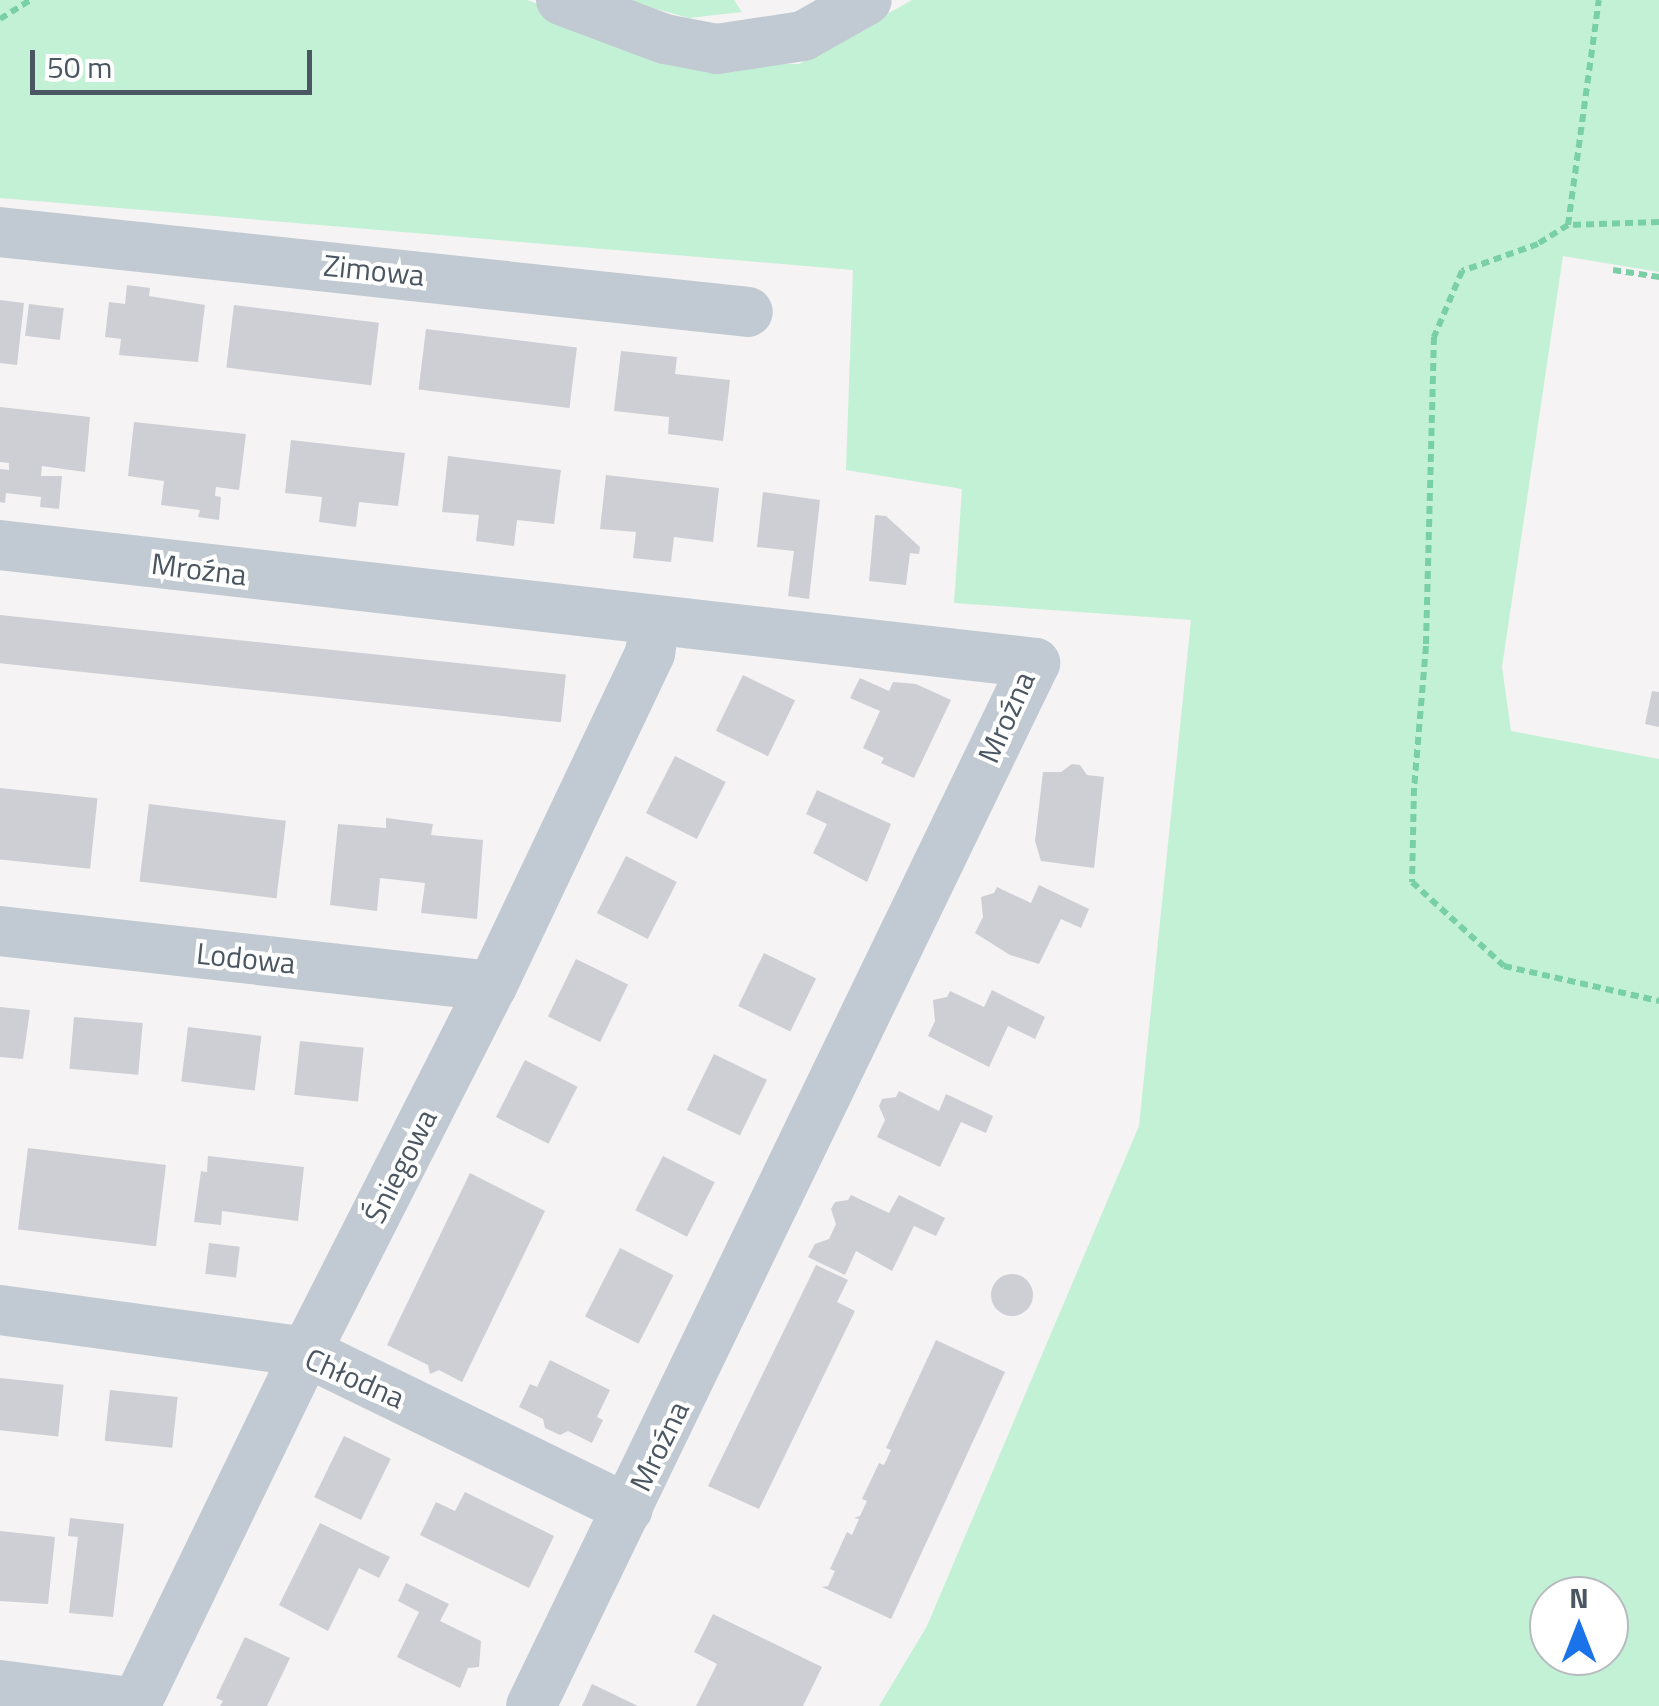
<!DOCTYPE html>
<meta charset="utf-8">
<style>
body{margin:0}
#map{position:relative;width:1659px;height:1706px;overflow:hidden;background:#f5f3f3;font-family:"Titillium Web",sans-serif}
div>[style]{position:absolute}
.green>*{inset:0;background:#c3f1d5}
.building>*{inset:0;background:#cdcfd5;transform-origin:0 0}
.round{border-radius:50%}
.path>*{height:6px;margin-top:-3px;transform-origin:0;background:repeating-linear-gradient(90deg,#7ad0a6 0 8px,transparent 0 13px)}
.minor>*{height:50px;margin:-25px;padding:0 25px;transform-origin:25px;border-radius:25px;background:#c1cad2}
span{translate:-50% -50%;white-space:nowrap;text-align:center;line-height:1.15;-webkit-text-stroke:8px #fff;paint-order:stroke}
.street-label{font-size:30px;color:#4a5661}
.north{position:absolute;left:1529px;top:1576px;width:100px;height:100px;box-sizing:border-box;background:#fff;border:2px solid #b7bbc0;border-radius:50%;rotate:0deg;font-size:28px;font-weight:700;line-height:40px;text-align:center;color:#4a5661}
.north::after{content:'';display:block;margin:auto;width:35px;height:45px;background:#1a73e8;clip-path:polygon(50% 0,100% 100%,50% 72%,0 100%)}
.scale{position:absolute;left:30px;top:50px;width:282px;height:45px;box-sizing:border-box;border:5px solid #4a5661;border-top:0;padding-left:12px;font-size:30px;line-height:35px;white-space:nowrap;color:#4a5661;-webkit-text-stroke:8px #fff;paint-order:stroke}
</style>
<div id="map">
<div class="green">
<div style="clip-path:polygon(evenodd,0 0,527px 0,699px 63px,799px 64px,912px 0,1659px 0,1659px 272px,1563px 256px,1502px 667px,1511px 731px,1659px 759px,1659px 1706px,879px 1706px,927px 1626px,1139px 1126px,1191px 620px,954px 603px,962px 489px,846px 470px,853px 270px,0 198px,0 0,1549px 1596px,1609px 1596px,1609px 1656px,1549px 1656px,1549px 1596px)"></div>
<div style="clip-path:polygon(624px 0,734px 0,742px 12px,689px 18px)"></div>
</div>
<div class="building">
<div style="clip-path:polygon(127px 285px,150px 288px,149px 296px,205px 305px,198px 362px,119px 355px,121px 339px,105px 337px,109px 302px,125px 304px)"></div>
<div style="clip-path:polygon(0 300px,24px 303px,17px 365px,0 363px)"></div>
<div style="left:29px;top:304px;width:35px;height:32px;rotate:7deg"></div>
<div style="left:234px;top:305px;width:146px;height:63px;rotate:7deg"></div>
<div style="left:426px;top:329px;width:152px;height:61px;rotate:7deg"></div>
<div style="clip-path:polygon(621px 351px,677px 357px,675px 374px,730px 380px,723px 441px,668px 434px,669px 417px,614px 411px)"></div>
<div style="clip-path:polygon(0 407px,90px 417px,85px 472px,42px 466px,41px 476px,62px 476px,59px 509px,40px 507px,41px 497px,23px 495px,6px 493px,5px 503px,0 502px,0 469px,9px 470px,9px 463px,0 462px)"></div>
<div style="clip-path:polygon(134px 422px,246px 434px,239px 490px,216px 487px,215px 496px,221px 497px,219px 520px,198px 517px,200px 510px,161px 505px,164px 481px,128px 476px)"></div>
<div style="clip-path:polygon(291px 440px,405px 453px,398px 506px,359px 502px,356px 527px,319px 522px,322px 497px,285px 493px)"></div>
<div style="clip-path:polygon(448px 456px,561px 470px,554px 524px,517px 520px,514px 546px,476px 541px,479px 515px,442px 512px)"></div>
<div style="clip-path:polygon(606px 475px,719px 488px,713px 542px,674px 537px,671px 562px,633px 558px,636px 532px,600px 529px)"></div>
<div style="clip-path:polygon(763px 492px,820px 500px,809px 599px,788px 596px,794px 551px,757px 547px)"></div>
<div style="clip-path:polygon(875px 515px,886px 516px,920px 547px,919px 554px,910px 553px,906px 585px,869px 581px)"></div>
<div style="left:0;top:615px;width:569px;height:48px;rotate:6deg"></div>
<div style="left:743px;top:675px;width:58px;height:62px;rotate:26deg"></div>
<div style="clip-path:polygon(860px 678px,889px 691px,893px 682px,916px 684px,951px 700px,914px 778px,881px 763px,884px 758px,863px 748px,880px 711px,850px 698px)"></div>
<div style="clip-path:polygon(1652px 691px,1659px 692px,1659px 727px,1645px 724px)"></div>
<div style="left:675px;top:756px;width:57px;height:64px;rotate:27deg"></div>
<div style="clip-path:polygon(1072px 764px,1080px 765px,1087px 775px,1104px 777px,1094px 868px,1041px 861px,1035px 841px,1043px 772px,1061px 772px)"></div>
<div style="left:0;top:788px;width:98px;height:71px;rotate:6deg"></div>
<div style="clip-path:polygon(817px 790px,891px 824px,867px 882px,813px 853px,827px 824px,806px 814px)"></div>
<div style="left:149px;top:804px;width:138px;height:78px;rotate:7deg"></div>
<div style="clip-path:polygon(386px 818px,433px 824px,431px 835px,483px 840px,477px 919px,421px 913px,425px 883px,380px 878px,377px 911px,330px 905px,338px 824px,386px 828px)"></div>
<div style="left:626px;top:856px;width:57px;height:64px;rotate:27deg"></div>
<div style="clip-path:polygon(1039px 885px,1089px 909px,1081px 928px,1061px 919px,1039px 964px,1010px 955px,975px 933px,983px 917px,981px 897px,994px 893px,997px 887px,1031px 903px)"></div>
<div style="left:764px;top:953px;width:58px;height:59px;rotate:26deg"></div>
<div style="left:576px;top:959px;width:58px;height:64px;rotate:26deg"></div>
<div style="clip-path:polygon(992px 990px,1045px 1017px,1035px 1039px,1008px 1026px,989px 1067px,928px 1036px,935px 1021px,933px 1000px,947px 997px,950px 991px,984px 1007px)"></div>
<div style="clip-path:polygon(0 1007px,30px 1010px,23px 1059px,0 1057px)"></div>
<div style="left:74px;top:1017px;width:69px;height:52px;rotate:5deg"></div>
<div style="left:188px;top:1027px;width:74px;height:55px;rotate:7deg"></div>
<div style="left:300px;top:1041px;width:64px;height:54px;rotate:6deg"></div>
<div style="left:714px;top:1054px;width:59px;height:62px;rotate:26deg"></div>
<div style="left:525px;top:1060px;width:59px;height:64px;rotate:27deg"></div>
<div style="clip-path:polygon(899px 1091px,939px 1111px,946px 1094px,993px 1116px,986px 1133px,961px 1122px,940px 1167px,877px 1137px,885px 1120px,879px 1106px,882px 1099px,896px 1097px)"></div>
<div style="left:28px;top:1148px;width:139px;height:82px;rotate:7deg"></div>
<div style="clip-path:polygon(208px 1156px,304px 1167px,298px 1221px,222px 1211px,221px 1225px,194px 1222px,201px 1171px,207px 1172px)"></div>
<div style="left:663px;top:1156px;width:58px;height:61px;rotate:27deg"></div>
<div style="clip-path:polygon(470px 1173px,545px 1211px,462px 1382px,439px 1370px,430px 1374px,428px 1365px,387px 1345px)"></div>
<div style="clip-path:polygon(851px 1195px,889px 1213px,899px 1195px,945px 1218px,936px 1236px,914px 1226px,892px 1271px,856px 1251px,845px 1275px,808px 1257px,815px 1244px,829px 1239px,836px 1224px,831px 1209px,835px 1202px,848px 1200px)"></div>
<div style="left:209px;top:1243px;width:31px;height:31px;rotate:7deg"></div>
<div style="left:620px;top:1248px;width:60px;height:77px;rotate:27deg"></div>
<div style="clip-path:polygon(816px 1265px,848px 1280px,837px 1302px,855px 1311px,759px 1509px,708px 1486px)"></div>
<div class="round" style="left:991px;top:1274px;width:42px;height:42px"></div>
<div style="clip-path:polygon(936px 1340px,1005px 1372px,891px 1619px,822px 1587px,828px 1586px,835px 1571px,830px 1569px,847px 1532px,852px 1535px,859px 1519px,854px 1518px,860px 1516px,867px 1501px,862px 1499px,879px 1463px,884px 1465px,891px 1450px,886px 1448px)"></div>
<div style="clip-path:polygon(550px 1360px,610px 1390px,597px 1417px,603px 1420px,592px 1443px,568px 1431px,560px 1435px,545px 1428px,543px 1419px,519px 1407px,530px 1384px,537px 1387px)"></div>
<div style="left:0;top:1378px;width:64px;height:52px;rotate:6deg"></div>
<div style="left:110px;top:1390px;width:68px;height:51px;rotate:6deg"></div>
<div style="left:344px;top:1436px;width:52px;height:68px;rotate:26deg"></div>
<div style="clip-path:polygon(465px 1492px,554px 1536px,529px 1588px,420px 1535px,436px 1502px,455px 1511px)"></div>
<div style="clip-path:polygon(70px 1518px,124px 1524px,113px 1617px,69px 1613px,78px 1537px,68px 1536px)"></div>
<div style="clip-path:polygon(320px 1523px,390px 1557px,379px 1578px,359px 1568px,328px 1631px,279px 1605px)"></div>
<div style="clip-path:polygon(0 1531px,55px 1537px,48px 1604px,0 1601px)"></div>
<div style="clip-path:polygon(406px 1583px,449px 1604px,440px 1621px,481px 1641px,479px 1667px,468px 1668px,460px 1688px,397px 1657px,419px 1612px,398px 1601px)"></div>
<div style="clip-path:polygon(713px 1614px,822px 1667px,803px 1706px,696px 1706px,717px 1664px,694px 1652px)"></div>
<div style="clip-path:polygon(245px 1637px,290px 1658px,267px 1706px,220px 1706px,223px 1701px,216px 1698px)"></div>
<div style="clip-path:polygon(592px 1684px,638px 1706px,582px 1706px)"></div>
</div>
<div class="path">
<div style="left:0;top:19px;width:36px;rotate:-32deg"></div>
<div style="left:1659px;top:222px;width:91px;rotate:178.1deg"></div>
<div style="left:1568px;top:225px;width:36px;rotate:148deg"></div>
<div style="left:1538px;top:244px;width:81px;rotate:160.4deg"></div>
<div style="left:1462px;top:271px;width:72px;rotate:113deg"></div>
<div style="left:1434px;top:337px;width:309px;rotate:91.5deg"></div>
<div style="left:1426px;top:646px;width:143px;rotate:94.8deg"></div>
<div style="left:1414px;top:788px;width:94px;rotate:91.2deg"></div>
<div style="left:1412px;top:882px;width:125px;rotate:42.4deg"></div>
<div style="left:1504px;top:966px;width:159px;rotate:12.7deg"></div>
<div style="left:1568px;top:225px;width:227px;rotate:-82.2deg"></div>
<div style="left:1613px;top:270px;width:47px;rotate:8.7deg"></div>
</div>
<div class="minor">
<div style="left:561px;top:0;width:111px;rotate:20.6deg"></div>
<div style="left:665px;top:39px;width:53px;rotate:10.9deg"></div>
<div style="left:717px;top:49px;width:87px;rotate:-8.6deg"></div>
<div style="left:803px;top:36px;width:73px;rotate:-29.4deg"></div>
<div style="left:0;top:232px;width:752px;rotate:6.1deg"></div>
<div style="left:0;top:545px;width:1042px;rotate:6.5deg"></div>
<div style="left:1035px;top:663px;width:1158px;rotate:115.79deg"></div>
<div style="left:0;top:931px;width:495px;rotate:6.4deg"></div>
<div style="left:0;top:1310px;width:309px;rotate:7.8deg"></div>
<div style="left:306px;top:1352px;width:358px;rotate:26deg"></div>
<div style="left:0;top:1685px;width:138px;rotate:7.5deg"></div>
<div style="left:135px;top:1706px;width:393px;rotate:-64.2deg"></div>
<div style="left:306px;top:1352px;width:411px;rotate:-63.1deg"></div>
<div style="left:492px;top:986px;width:369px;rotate:-64.6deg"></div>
<div style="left:650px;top:653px;width:30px;rotate:-81deg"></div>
</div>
<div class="street-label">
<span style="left:374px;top:270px;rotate:6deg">Zimowa</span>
<span style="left:199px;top:569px;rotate:7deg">Mroźna</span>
<span style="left:1006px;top:717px;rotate:-66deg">Mroźna</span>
<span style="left:246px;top:958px;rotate:6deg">Lodowa</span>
<span style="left:400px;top:1166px;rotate:-63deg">Śniegowa</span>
<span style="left:355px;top:1378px;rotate:24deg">Chłodna</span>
<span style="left:659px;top:1446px;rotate:-64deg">Mroźna</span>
</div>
<div class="north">N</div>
<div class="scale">50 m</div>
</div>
